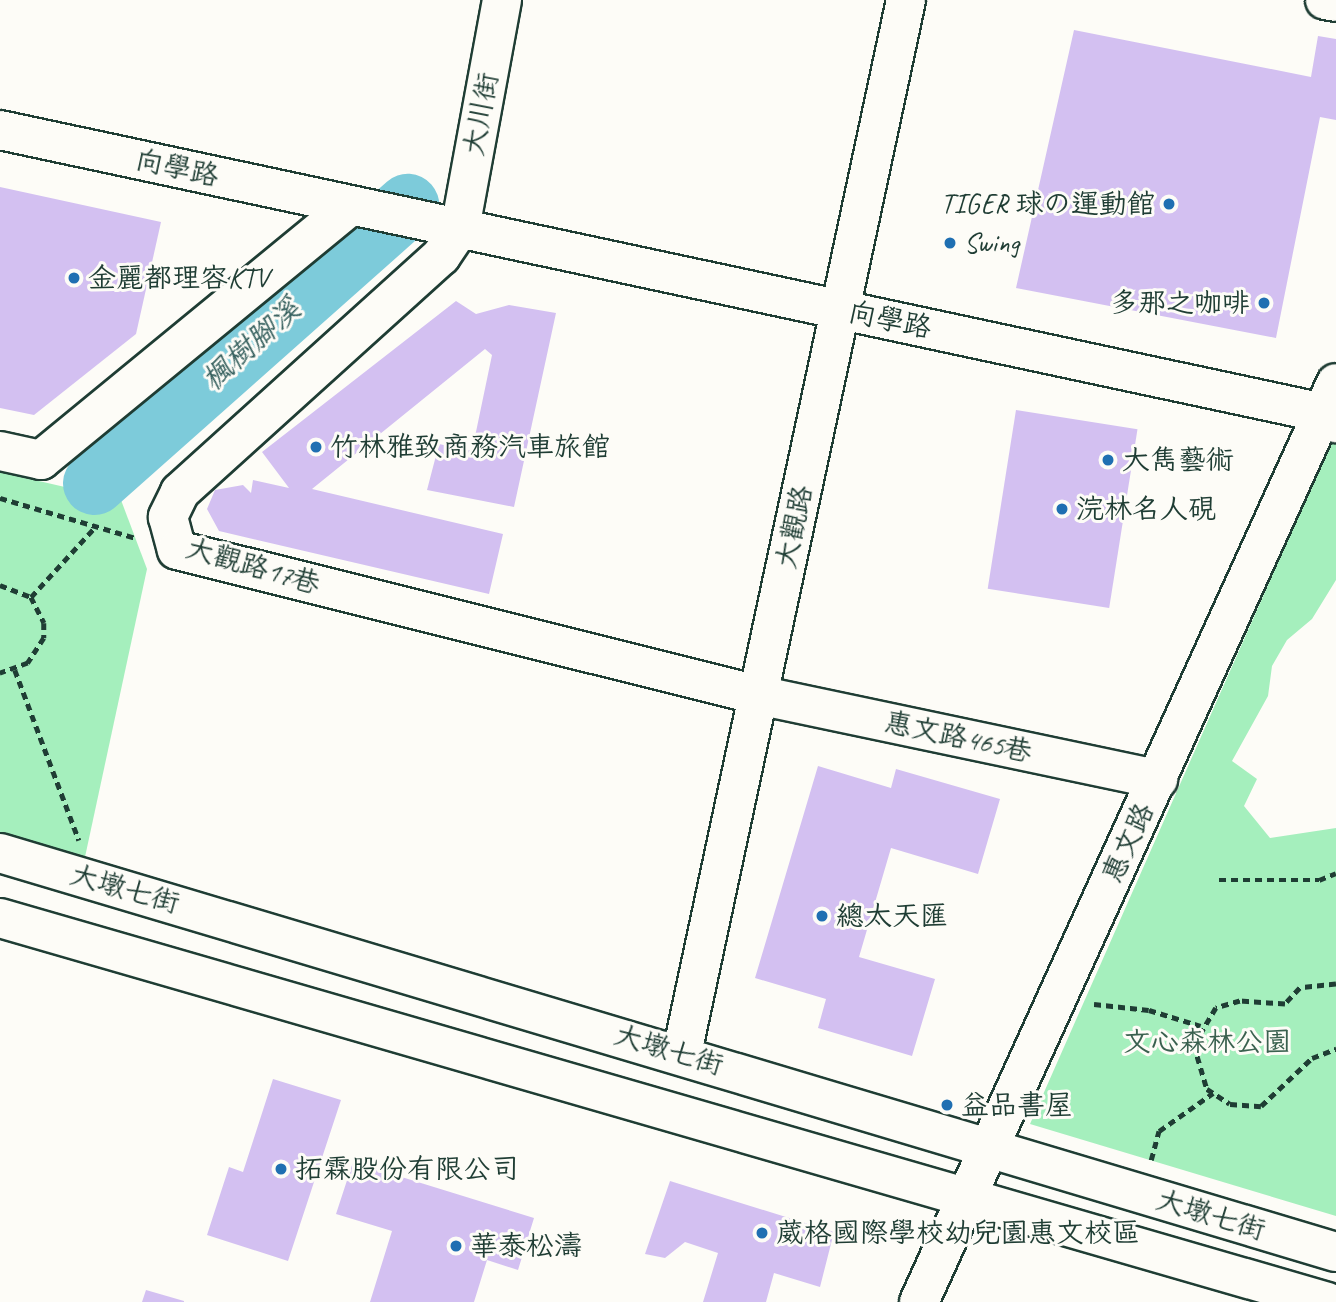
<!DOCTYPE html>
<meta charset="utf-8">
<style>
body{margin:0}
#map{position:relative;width:1336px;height:1302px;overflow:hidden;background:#fdfcf7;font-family:Caveat,"LXGW WenKai TC","Klee One",sans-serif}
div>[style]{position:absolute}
.green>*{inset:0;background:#a5efbd}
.river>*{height:63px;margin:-31.5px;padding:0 31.5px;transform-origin:31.5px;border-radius:31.5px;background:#7dcbda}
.building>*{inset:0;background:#d3c0f1;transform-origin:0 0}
.path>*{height:4.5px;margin-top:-2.25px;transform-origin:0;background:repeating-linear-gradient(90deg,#1f3d34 0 7px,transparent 0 12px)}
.roads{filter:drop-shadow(2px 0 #1f3d34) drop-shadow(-2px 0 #1f3d34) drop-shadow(0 2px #1f3d34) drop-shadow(0 -2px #1f3d34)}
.minor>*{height:38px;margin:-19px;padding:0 19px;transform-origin:19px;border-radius:19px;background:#fdfcf7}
.dots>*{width:19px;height:19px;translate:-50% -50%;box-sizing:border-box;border:4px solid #fdfcf7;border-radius:50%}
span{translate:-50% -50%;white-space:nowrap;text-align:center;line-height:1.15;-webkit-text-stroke:6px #fdfcf7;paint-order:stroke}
.street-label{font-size:28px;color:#1f3d34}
.poi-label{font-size:28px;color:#1f3d34}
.right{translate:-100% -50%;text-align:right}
.left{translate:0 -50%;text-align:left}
.park-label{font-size:28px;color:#3a614f}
.water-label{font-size:30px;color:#36605e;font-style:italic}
</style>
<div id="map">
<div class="green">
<div style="clip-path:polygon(1336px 431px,1336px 580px,1312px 619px,1287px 640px,1272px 666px,1268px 696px,1232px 761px,1257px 779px,1244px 806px,1270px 838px,1336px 828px,1336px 1216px,1030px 1124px)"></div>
<div style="clip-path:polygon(0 472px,121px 500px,147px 569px,85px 857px,0 832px)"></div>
</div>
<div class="river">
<div style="left:94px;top:483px;width:419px;rotate:-41.6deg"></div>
</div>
<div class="building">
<div style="clip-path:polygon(1074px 30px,1311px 77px,1318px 36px,1336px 39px,1336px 120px,1320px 117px,1276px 338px,1016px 288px)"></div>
<div style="clip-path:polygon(0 187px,161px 222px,136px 334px,34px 415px,0 408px)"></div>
<div style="clip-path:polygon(456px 301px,476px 314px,509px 305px,556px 313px,514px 507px,427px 490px,439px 444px,472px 451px,492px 355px,485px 349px,312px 489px,503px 534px,489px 594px,219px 531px,207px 509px,215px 490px,243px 485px,251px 493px,253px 480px,289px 488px,262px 452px)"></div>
<div style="left:1016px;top:410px;width:123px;height:181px;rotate:9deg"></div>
<div style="clip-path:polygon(818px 766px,891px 788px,896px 769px,1000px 799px,978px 874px,891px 848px,859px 957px,935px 979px,912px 1056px,818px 1028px,826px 999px,755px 978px)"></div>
<div style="clip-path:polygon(273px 1079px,341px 1100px,288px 1261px,207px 1235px,229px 1167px,243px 1172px)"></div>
<div style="clip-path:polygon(353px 1162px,534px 1218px,518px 1270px,487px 1260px,474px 1302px,370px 1302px,392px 1231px,336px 1214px)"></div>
<div style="clip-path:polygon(670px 1181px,834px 1232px,820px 1287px,774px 1273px,766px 1302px,703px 1302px,718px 1253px,685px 1242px,665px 1258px,645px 1254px)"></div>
<div style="clip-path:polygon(146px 1290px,184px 1301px,184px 1302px,142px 1302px)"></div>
</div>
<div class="path">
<div style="left:0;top:498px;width:142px;rotate:16.4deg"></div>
<div style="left:0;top:585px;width:33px;rotate:21deg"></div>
<div style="left:31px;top:597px;width:29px;rotate:63deg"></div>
<div style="left:44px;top:623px;width:15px;rotate:90deg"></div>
<div style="left:44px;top:638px;width:30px;rotate:123deg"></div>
<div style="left:28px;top:663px;width:30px;rotate:160deg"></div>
<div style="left:31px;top:597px;width:96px;rotate:-47.5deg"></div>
<div style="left:15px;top:670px;width:182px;rotate:69.4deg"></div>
<div style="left:1219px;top:880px;width:100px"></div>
<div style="left:1319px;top:880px;width:18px;rotate:-22deg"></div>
<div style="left:1336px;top:984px;width:36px;rotate:174deg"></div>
<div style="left:1300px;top:988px;width:22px;rotate:133deg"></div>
<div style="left:1285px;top:1004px;width:45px;rotate:-176.2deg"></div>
<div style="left:1240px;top:1001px;width:25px;rotate:164deg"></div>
<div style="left:1216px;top:1008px;width:43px;rotate:120.7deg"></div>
<div style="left:1194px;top:1045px;width:46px;rotate:73.5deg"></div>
<div style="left:1207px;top:1089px;width:27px;rotate:33deg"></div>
<div style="left:1230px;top:1104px;width:31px;rotate:4deg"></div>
<div style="left:1261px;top:1106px;width:70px;rotate:-43.3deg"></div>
<div style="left:1312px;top:1058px;width:26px;rotate:-21deg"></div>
<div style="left:1094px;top:1004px;width:55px;rotate:6.2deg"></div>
<div style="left:1149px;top:1010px;width:54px;rotate:17.1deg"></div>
<div style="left:1151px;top:1160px;width:30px;rotate:-75deg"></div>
<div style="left:1159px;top:1131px;width:66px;rotate:-35.1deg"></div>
</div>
<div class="roads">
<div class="minor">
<div style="left:502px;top:0;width:232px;rotate:100.4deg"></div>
<div style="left:460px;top:228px;width:34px;rotate:124deg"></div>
<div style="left:441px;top:256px;width:352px;rotate:137.9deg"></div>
<div style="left:180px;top:492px;width:28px;rotate:116deg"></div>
<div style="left:168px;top:517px;width:34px;rotate:75deg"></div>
<div style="left:177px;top:550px;width:599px;rotate:14.01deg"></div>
<div style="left:758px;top:695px;width:409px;rotate:11.9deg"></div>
<div style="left:1325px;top:0;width:11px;rotate:10deg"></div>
<div style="left:0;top:130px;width:1354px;rotate:12.07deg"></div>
<div style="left:1324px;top:413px;width:16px;rotate:40deg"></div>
<div style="left:0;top:451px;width:42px;rotate:12.4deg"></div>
<div style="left:41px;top:460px;width:401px;rotate:-39.4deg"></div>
<div style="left:0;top:853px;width:1394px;rotate:16.63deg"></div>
<div style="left:0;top:918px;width:1382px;rotate:16.13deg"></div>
<div style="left:682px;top:1053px;width:1077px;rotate:-77.99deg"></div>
<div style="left:919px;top:1302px;width:1009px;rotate:-65.59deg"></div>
</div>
</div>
<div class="dots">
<div style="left:1169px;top:204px;background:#1f6fb2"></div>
<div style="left:950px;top:243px;background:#1f6fb2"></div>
<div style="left:74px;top:278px;background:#1f6fb2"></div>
<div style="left:1264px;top:303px;background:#1f6fb2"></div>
<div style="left:316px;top:447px;background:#1f6fb2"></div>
<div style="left:1108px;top:460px;background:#1f6fb2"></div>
<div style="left:1062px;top:509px;background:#1f6fb2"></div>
<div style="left:822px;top:916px;background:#1f6fb2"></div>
<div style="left:947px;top:1105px;background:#1f6fb2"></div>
<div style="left:281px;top:1169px;background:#1f6fb2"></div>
<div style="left:762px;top:1233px;background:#1f6fb2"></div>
<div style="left:456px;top:1246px;background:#1f6fb2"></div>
</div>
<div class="street-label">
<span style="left:481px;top:114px;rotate:-79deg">大川街</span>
<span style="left:177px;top:168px;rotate:12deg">向學路</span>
<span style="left:890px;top:320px;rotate:12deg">向學路</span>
<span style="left:794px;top:527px;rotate:-78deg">大觀路</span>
<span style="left:253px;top:566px;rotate:16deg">大觀路17巷</span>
<span style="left:958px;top:737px;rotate:12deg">惠文路465巷</span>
<span style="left:1128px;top:843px;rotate:-65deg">惠文路</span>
<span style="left:125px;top:889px;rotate:16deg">大墩七街</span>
<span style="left:669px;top:1050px;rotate:17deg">大墩七街</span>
<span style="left:1211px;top:1215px;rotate:17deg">大墩七街</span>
</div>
<div class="poi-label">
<span class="right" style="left:1155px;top:204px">TIGER 球の運動館</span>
<span class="left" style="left:964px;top:243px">Swing</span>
<span class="left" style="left:88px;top:278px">金麗都理容KTV</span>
<span class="right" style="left:1250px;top:303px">多那之咖啡</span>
<span class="left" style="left:330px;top:447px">竹林雅致商務汽車旅館</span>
<span class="left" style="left:1122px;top:460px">大雋藝術</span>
<span class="left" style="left:1076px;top:509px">浣林名人硯</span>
<span class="left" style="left:836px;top:916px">總太天匯</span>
<span class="left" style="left:961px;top:1105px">益品書屋</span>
<span class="left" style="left:295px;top:1169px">拓霖股份有限公司</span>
<span class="left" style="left:776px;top:1233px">葳格國際學校幼兒園惠文校區</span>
<span class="left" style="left:470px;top:1246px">華泰松濤</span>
</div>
<div class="park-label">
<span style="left:1207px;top:1042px">文心森林公園</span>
</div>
<div class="water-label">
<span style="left:251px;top:344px;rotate:-42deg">楓樹腳溪</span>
</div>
</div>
